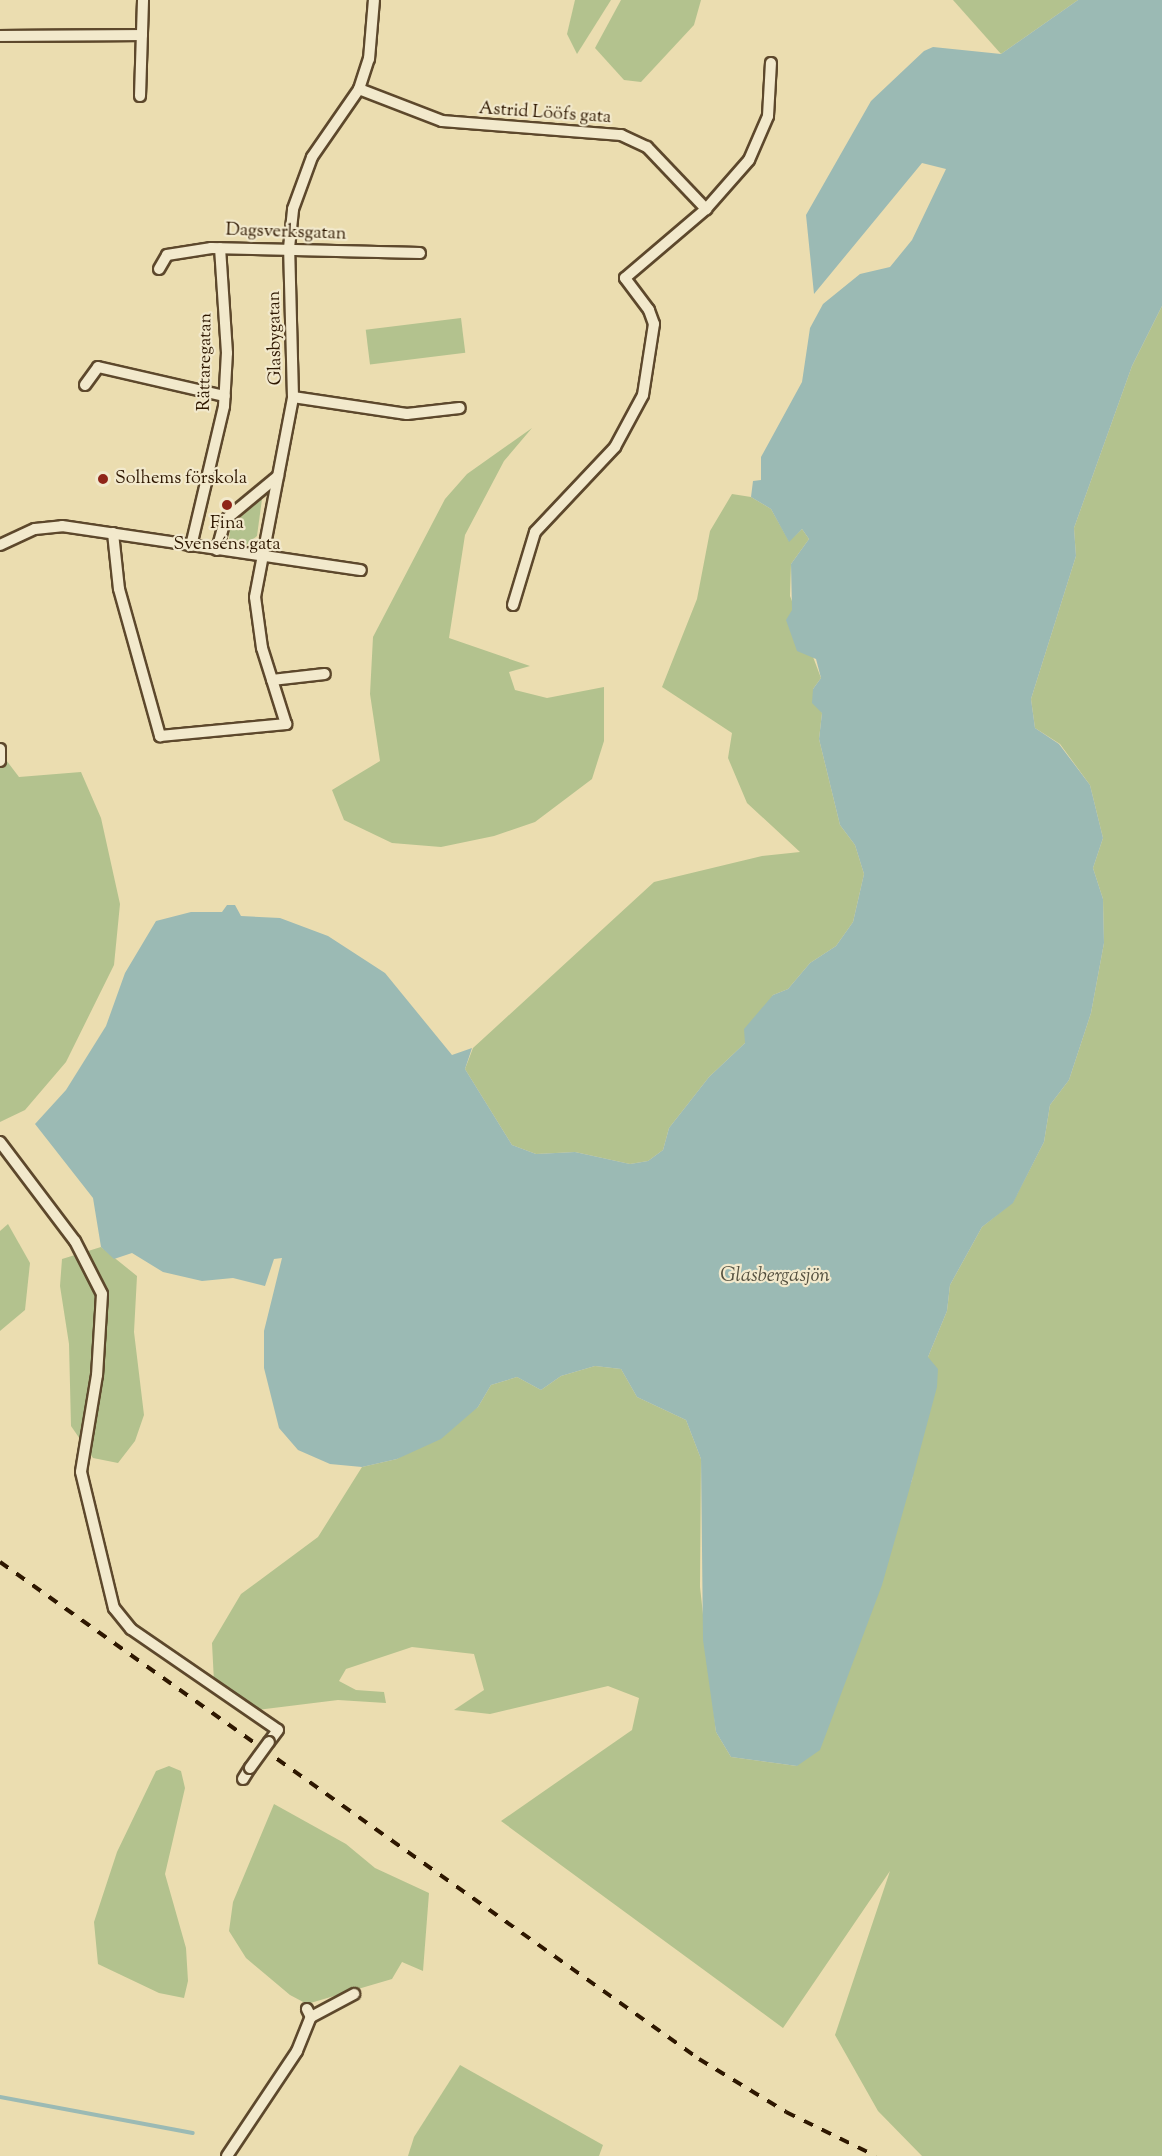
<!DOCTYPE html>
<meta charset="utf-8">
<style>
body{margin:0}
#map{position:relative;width:1162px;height:2156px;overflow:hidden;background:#ebddb0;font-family:"Sorts Mill Goudy",serif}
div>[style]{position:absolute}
.green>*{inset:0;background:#b3c28e;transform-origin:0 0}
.water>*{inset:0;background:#9bbab4}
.stream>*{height:4px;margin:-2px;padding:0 2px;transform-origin:2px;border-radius:2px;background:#9bbab4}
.roads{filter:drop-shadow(2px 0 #5d482c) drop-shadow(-2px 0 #5d482c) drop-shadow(0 2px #5d482c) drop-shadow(0 -2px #5d482c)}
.minor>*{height:10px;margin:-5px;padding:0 5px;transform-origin:5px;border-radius:5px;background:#f2e9cc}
.rail>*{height:4px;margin-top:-2px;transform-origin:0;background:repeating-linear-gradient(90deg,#2e1700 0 10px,transparent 0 20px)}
.bridges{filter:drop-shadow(2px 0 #5d482c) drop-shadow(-2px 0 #5d482c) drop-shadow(0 2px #5d482c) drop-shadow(0 -2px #5d482c)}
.minor-bridge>*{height:10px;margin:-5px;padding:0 5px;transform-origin:5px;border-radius:5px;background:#f2e9cc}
.dots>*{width:16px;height:16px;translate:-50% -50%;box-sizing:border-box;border:3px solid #f2e9cc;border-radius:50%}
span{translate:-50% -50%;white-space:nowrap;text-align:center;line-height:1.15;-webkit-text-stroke:4.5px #f2e9cc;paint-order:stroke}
.street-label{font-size:18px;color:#2e1700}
.poi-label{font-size:18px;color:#2e1700}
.left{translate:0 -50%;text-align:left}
.water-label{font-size:20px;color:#54503f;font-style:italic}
</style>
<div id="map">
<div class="green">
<div style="clip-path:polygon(575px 0,611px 0,577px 54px,567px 34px)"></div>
<div style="clip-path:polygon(621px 0,701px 0,694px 25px,641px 82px,624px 80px,595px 48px)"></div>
<div style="clip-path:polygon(953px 0,1078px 0,1001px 54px)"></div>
<div style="clip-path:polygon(1162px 306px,1162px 2156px,922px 2156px,878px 2111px,835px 2035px,890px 1871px,783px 2028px,501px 1821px,632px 1730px,639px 1698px,608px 1686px,490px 1714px,454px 1710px,484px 1690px,474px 1654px,412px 1647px,346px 1669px,339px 1681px,356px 1690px,384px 1692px,386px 1703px,338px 1700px,257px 1710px,214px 1682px,212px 1643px,241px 1594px,318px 1537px,362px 1467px,397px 1459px,478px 1407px,491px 1385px,517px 1377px,541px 1390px,561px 1376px,595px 1366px,621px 1369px,637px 1397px,686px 1420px,701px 1459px,700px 1587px,716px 1732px,731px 1757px,797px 1766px,912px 1480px,928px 1357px,947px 1311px,950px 1285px,982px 1227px,1013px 1202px,1044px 1142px,1050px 1105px,1069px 1080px,1091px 1013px,1104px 943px,1103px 899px,1093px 868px,1103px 838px,1090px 785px,1060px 744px,1035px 728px,1031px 699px,1076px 556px,1074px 528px,1132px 366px)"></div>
<div style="left:461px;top:318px;width:35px;height:96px;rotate:83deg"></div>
<div style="clip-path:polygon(532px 428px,504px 461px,465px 535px,449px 638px,530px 666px,509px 672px,515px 690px,547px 698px,604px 687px,604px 741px,592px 779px,535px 822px,494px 836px,441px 847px,392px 843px,344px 820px,332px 790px,380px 761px,370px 694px,373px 637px,445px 499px,467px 474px)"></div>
<div style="clip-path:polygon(732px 494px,751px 497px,771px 509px,789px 541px,802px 529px,809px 539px,791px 564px,790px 596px,821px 678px,813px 689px,822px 713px,819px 739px,840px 825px,855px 845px,864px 874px,853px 922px,836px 946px,810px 963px,788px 989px,773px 995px,745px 1043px,709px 1077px,669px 1128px,663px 1150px,648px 1161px,630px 1164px,575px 1152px,536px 1154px,512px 1145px,465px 1069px,473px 1048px,654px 882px,762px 856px,800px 852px,747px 803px,728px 758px,732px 733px,662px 687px,697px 599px,710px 531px)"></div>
<div style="clip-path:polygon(262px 499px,257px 536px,244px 547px,235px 546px,229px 540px,230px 526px)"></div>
<div style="clip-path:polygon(0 752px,19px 777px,81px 772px,101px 818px,120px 904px,114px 965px,66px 1062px,25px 1110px,0 1122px)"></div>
<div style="clip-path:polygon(8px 1224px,30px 1263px,25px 1310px,0 1331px,0 1231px)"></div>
<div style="clip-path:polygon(101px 1247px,137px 1276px,134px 1332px,144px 1415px,135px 1441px,118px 1463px,93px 1458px,71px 1426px,69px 1344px,60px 1286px,62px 1259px)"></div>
<div style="clip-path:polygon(169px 1766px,181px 1771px,185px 1788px,165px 1874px,186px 1948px,188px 1981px,184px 1998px,159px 1993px,98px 1964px,94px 1922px,117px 1852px,156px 1771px)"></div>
<div style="clip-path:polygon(274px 1804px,346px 1844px,375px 1868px,429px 1893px,423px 1971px,402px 1962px,392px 1979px,307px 2004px,290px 1995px,246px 1958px,229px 1931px,233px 1902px)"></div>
<div style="clip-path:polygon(460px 2065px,603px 2145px,599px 2156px,408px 2156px,414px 2137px)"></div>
</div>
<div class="water">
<div style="clip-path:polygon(1078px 0,1162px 0,1162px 306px,1132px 366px,1074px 528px,1076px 556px,1031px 699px,1035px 728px,1059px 744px,1090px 785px,1103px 838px,1093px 868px,1103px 899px,1104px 943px,1091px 1013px,1069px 1080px,1050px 1105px,1044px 1142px,1013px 1203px,982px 1227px,950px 1285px,947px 1311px,928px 1357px,938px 1369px,937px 1387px,912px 1480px,882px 1585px,820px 1750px,797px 1766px,731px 1757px,716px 1732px,703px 1640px,701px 1459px,686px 1420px,637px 1397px,621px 1369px,595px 1366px,561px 1376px,541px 1390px,517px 1377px,491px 1385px,478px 1407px,441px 1439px,397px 1459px,362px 1467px,330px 1464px,298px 1450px,279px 1428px,264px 1368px,264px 1331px,282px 1258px,274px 1259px,265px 1286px,233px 1278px,202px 1281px,163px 1272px,132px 1253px,114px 1259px,101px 1247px,93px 1198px,35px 1124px,66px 1090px,106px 1026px,125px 973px,156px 921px,191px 912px,222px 912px,227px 905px,235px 905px,241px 916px,280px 918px,328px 936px,385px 973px,452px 1055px,472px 1048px,465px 1069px,512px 1145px,536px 1154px,575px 1152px,630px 1164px,648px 1161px,663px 1150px,669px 1128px,709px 1077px,745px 1043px,744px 1029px,773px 995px,788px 989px,810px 963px,836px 946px,853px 922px,864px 874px,855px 845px,840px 825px,819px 739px,822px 713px,812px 703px,813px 689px,821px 678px,816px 659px,797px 651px,786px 620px,792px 610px,791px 564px,809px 539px,802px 529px,789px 542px,771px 509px,751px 497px,753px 481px,761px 480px,761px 457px,802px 382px,810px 328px,823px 304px,860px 274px,890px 267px,912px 240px,946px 169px,922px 163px,814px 294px,806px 215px,871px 101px,924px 51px,933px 47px,1001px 54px)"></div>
</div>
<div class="stream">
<div style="left:0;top:2097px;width:196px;rotate:10.6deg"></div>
</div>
<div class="roads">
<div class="minor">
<div style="left:0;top:36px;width:142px;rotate:-0.4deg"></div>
<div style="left:359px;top:89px;width:89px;rotate:21.1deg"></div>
<div style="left:442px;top:121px;width:180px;rotate:4.5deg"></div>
<div style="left:621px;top:135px;width:29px;rotate:25deg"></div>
<div style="left:647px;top:147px;width:86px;rotate:46.4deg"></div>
<div style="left:140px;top:96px;width:96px;rotate:-88.2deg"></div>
<div style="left:159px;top:269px;width:16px;rotate:-60deg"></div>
<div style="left:167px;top:255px;width:45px;rotate:-9deg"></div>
<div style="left:211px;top:248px;width:209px;rotate:1.4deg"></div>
<div style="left:85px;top:385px;width:22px;rotate:-54deg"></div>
<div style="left:98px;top:367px;width:130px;rotate:12.9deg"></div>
<div style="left:293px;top:397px;width:115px;rotate:8.5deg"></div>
<div style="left:407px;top:414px;width:53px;rotate:-6.5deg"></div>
<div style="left:113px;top:533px;width:56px;rotate:83.9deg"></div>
<div style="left:119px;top:589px;width:153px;rotate:74.4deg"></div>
<div style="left:160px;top:736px;width:127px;rotate:-5.4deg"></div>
<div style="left:286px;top:724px;width:80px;rotate:-107.5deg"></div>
<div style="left:262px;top:648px;width:51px;rotate:-97.8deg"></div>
<div style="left:255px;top:597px;width:204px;rotate:-79.2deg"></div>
<div style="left:293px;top:397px;width:149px;rotate:-91.5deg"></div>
<div style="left:289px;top:248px;width:39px;rotate:-84deg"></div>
<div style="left:293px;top:209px;width:55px;rotate:-69.9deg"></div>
<div style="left:312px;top:157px;width:83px;rotate:-55.3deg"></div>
<div style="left:359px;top:89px;width:32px;rotate:-72deg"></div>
<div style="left:369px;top:59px;width:59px;rotate:-85.2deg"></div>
<div style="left:0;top:545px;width:38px;rotate:-25deg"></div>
<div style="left:35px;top:529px;width:27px;rotate:-6deg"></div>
<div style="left:62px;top:526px;width:302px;rotate:8.4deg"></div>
<div style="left:191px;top:546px;width:144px;rotate:-76.7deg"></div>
<div style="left:224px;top:406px;width:53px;rotate:-86.8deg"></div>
<div style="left:227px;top:353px;width:105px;rotate:-93.8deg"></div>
<div style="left:217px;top:550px;width:31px;rotate:-75deg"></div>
<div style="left:225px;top:520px;width:69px;rotate:-39.7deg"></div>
<div style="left:513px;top:605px;width:76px;rotate:-73.2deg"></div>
<div style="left:535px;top:532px;width:117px;rotate:-46.7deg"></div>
<div style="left:615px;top:447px;width:59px;rotate:-61.7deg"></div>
<div style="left:643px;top:395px;width:72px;rotate:-81.2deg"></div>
<div style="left:654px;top:324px;width:15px;rotate:-110deg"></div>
<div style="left:649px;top:310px;width:40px;rotate:-127deg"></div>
<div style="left:625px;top:278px;width:106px;rotate:-40.4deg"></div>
<div style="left:706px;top:209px;width:65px;rotate:-48.7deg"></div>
<div style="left:749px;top:160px;width:48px;rotate:-66.6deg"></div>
<div style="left:768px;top:116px;width:53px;rotate:-86.8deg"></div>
<div style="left:272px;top:680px;width:53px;rotate:-6.5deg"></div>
<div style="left:0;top:749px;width:12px;rotate:90deg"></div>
<div style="left:0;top:1142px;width:124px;rotate:52.9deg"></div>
<div style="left:75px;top:1241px;width:59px;rotate:63deg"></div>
<div style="left:102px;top:1294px;width:81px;rotate:93.5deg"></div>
<div style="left:97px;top:1375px;width:98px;rotate:99.4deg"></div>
<div style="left:81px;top:1472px;width:140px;rotate:76.4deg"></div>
<div style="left:114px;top:1608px;width:27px;rotate:51deg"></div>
<div style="left:131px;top:1629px;width:178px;rotate:34.5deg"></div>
<div style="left:278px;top:1730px;width:15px;rotate:127deg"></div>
<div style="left:243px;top:1779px;width:13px;rotate:-58deg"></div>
<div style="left:311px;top:2017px;width:49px;rotate:-28.1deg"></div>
<div style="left:227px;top:2156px;width:126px;rotate:-56.3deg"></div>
<div style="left:297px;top:2051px;width:37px;rotate:-68deg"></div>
<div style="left:311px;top:2017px;width:9px;rotate:-117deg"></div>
</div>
</div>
<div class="rail">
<div style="left:0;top:1562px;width:858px;rotate:35.41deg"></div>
<div style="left:699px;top:2059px;width:102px;rotate:31.3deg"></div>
<div style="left:786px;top:2112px;width:100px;rotate:26.1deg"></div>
</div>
<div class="bridges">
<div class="minor-bridge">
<div style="left:250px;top:1768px;width:32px;rotate:-54deg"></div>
</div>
</div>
<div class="dots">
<div style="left:103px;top:479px;background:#8f2418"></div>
<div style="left:227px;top:505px;background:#8f2418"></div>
</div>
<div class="street-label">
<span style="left:545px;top:114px;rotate:4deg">Astrid Lööfs gata</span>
<span style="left:286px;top:233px;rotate:2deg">Dagsverksgatan</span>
<span style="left:276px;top:338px;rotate:-91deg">Glasbygatan</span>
<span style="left:206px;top:362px;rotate:-89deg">Rättaregatan</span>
</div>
<div class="poi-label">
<span class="left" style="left:115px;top:479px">Solhems förskola</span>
<span style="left:227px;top:535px">Fina<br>Svenséns gata</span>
</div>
<div class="water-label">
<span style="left:775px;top:1276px">Glasbergasjön</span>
</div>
</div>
